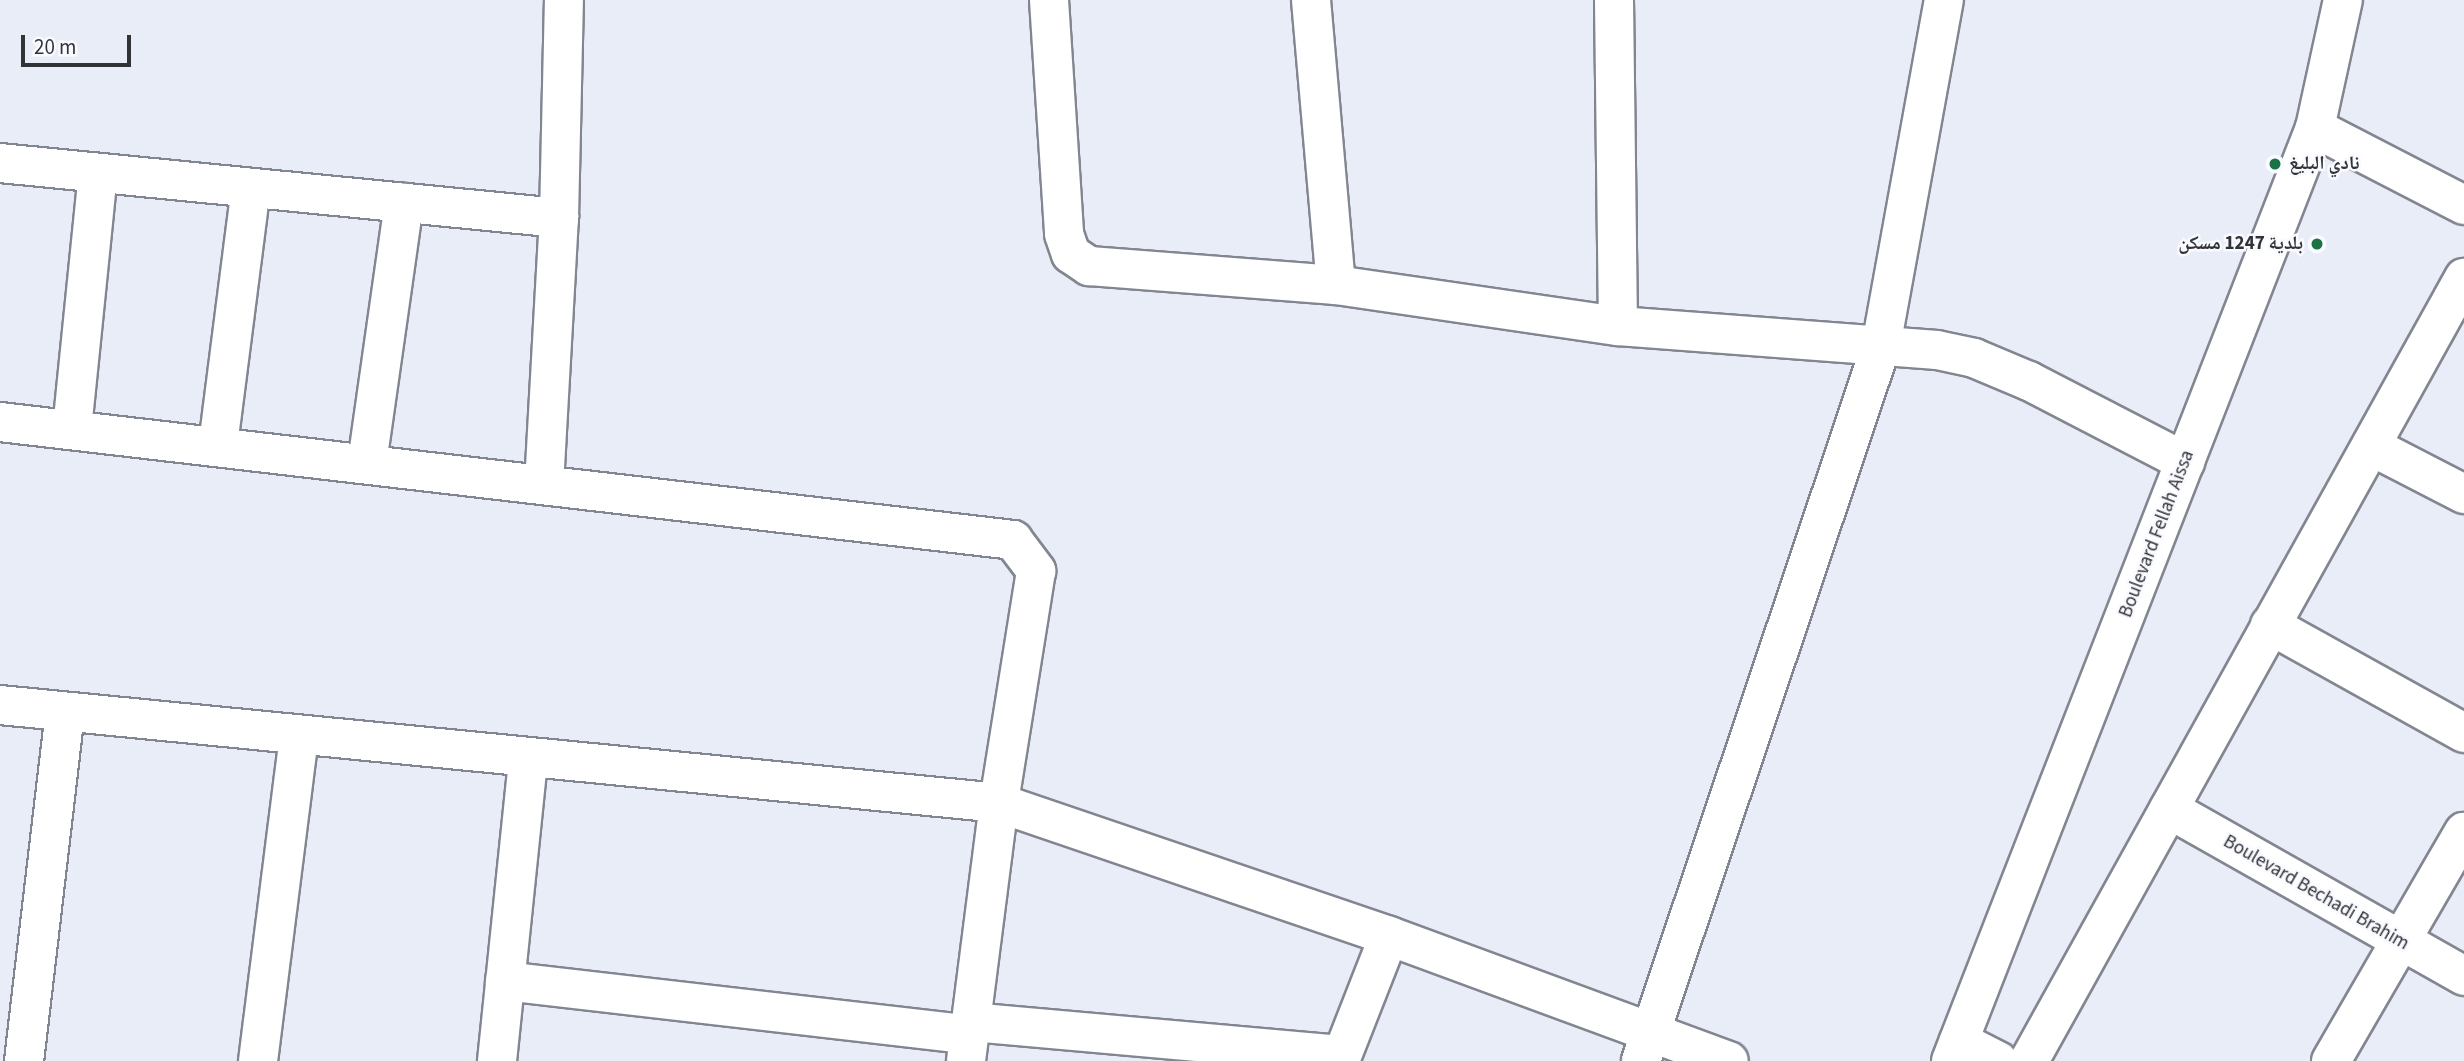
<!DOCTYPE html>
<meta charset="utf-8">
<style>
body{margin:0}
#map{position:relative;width:2464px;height:1061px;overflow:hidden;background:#e9edf8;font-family:"Source Sans 3","Noto Naskh Arabic",sans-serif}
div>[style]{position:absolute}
.roads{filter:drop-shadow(2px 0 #828690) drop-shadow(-2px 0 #828690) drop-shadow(0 2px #828690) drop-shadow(0 -2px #828690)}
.minor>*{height:38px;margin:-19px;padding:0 19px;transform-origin:19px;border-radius:19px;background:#fff}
.dots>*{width:19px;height:19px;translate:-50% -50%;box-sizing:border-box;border:4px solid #f8faff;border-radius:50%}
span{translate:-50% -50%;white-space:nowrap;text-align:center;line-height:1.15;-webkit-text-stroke:5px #f8faff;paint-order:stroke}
.poi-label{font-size:19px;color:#323337;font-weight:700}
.left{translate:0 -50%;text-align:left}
.right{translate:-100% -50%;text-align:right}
.street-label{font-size:19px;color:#323337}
.scale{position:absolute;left:21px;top:35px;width:110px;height:32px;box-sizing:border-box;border:4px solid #323337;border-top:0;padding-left:9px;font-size:21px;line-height:24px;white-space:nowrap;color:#323337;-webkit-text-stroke:5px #f8faff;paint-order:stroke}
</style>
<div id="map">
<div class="roads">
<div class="minor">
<div style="left:1049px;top:0;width:234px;rotate:86.3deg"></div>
<div style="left:1064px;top:234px;width:21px;rotate:71deg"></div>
<div style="left:1071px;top:254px;width:22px;rotate:34deg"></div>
<div style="left:1089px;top:266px;width:248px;rotate:4.4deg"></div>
<div style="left:1336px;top:285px;width:285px;rotate:8.3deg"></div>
<div style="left:1618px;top:326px;width:320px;rotate:4.3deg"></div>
<div style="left:1937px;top:350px;width:38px;rotate:12deg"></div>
<div style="left:1974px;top:358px;width:60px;rotate:22.7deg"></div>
<div style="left:2029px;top:381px;width:176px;rotate:27.4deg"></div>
<div style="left:1311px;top:0;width:286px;rotate:85deg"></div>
<div style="left:1614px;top:0;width:326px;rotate:89.3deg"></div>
<div style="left:2315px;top:128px;width:168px;rotate:27.3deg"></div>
<div style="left:0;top:163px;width:562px;rotate:5.62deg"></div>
<div style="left:0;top:422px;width:1020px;rotate:6.64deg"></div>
<div style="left:1013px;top:540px;width:39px;rotate:53deg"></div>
<div style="left:1036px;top:571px;width:235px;rotate:99.1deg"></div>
<div style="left:999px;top:803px;width:260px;rotate:97.3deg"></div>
<div style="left:72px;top:429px;width:257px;rotate:-84.2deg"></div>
<div style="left:218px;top:445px;width:259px;rotate:-82.7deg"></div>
<div style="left:2371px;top:446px;width:105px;rotate:27.3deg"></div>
<div style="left:367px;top:463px;width:263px;rotate:-81.9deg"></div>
<div style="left:544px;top:485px;width:267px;rotate:-86.8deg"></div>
<div style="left:559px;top:218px;width:218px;rotate:-88.7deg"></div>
<div style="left:2270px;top:625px;width:222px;rotate:29.1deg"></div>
<div style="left:0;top:705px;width:1004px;rotate:5.6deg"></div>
<div style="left:999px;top:803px;width:412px;rotate:18.8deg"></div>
<div style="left:1389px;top:936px;width:362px;rotate:20.2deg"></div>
<div style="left:2169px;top:809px;width:339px;rotate:29.5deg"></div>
<div style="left:505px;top:981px;width:468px;rotate:6.6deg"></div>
<div style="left:972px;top:1022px;width:371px;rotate:5.1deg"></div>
<div style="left:1959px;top:1041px;width:44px;rotate:27.1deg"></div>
<div style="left:24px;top:1061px;width:350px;rotate:-83.3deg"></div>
<div style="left:258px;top:1061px;width:327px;rotate:-82.8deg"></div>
<div style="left:497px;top:1061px;width:303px;rotate:-84.1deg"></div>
<div style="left:1340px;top:1061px;width:134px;rotate:-68.6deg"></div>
<div style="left:1641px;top:1061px;width:754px;rotate:-71.44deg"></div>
<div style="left:1881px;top:346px;width:352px;rotate:-79.7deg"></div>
<div style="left:1951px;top:1061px;width:1001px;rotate:-68.69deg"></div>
<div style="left:2315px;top:128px;width:131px;rotate:-77.7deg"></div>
<div style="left:2029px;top:1061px;width:896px;rotate:-60.95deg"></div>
<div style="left:2331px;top:1061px;width:265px;rotate:-59.9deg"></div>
</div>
</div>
<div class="dots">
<div style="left:2275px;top:164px;background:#1b7245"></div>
<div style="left:2317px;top:244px;background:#1b7245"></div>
</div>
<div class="poi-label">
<span class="left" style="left:2289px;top:164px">نادي البليغ</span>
<span class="right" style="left:2303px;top:244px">بلدية 1247 مسكن</span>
</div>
<div class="street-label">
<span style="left:2157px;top:534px;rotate:-69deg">Boulevard Fellah Aissa</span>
<span style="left:2316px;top:893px;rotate:30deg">Boulevard Bechadi Brahim</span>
</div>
<div class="scale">20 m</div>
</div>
